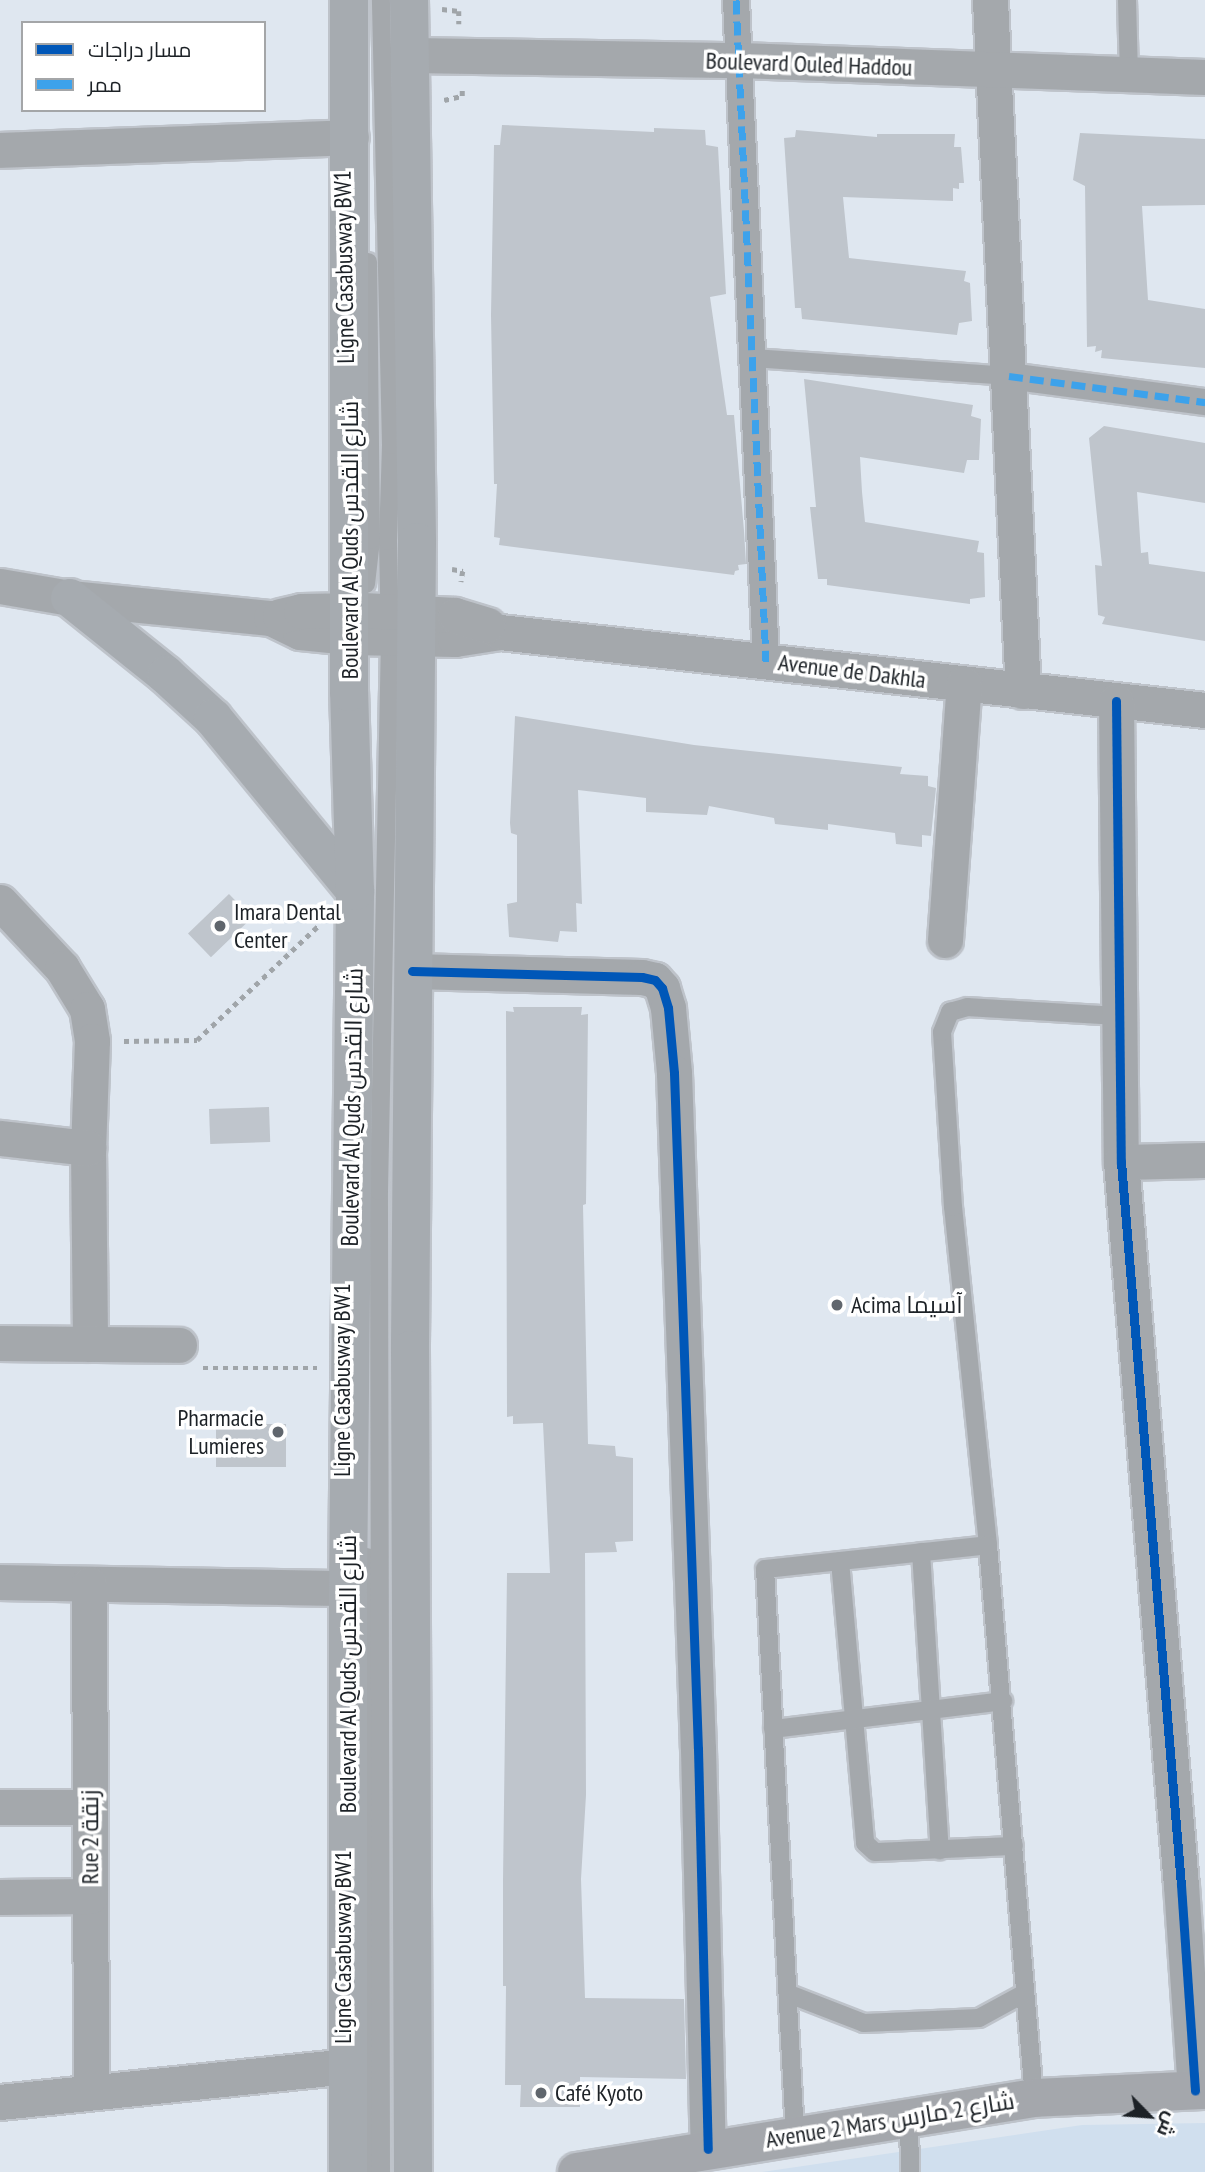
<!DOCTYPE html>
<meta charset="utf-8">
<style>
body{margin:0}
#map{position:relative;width:1205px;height:2172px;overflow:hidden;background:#dfe7f0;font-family:"PT Sans Narrow",Cairo,sans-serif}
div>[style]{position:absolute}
.built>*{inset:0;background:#d0dfee}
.building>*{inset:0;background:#bfc5cc;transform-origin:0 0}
.path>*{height:4.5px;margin-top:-2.25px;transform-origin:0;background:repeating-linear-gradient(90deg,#a0a5a9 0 5px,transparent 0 10px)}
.roads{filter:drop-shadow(2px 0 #bec3ca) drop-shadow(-2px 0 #bec3ca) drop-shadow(0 2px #bec3ca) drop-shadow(0 -2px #bec3ca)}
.service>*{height:18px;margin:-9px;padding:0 9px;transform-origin:9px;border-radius:9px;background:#a4a8ac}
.pedestrian>*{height:26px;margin:-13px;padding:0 13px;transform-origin:13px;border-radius:13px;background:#a4a8ac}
.minor>*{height:35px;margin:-17.5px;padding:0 17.5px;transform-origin:17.5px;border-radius:17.5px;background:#a4a8ac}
.secondary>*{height:38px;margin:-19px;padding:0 19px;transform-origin:19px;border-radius:19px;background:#a4a7ac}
.primary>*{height:38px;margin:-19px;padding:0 19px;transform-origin:19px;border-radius:19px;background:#a6abb0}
.quiet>*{height:7px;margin-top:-3.5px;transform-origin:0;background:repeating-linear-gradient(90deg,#3da2eb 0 14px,transparent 0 21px)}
.cycleway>*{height:9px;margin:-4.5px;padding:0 4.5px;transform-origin:4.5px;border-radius:4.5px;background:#0057b8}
.dots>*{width:19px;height:19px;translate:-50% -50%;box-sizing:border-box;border:4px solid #fff;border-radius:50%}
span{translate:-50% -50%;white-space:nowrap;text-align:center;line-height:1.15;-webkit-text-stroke:7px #fff;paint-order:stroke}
.street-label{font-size:24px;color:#1c2126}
.poi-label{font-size:24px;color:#1c2126}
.left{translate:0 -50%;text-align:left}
.right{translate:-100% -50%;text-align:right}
.legend{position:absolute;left:21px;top:21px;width:245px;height:91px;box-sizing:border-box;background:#fff;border:2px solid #a4a6a8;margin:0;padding:9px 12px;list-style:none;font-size:21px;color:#1c2126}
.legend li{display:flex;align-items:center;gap:14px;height:35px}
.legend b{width:35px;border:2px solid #a4a6a8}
.north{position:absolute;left:1114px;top:2081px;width:70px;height:70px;-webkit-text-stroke:5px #fff;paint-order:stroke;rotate:115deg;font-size:19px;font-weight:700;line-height:28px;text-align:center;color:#1c2126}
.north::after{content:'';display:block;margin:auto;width:24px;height:32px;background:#1c2126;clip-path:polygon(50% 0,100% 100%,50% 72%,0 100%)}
</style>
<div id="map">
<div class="built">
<div style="clip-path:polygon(1205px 2123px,1205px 2172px,762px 2172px,1082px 2125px)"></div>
</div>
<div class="building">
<div style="clip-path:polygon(502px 125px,654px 132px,654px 128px,705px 130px,706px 145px,718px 147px,726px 294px,710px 297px,727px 415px,734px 415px,744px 531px,746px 564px,738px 565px,739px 570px,735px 571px,734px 575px,499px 545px,500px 538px,494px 537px,497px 484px,494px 484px,491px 315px,494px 145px,500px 145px)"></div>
<div style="clip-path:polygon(796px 130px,877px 137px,877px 134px,955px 134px,954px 147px,961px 147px,964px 183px,959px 183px,959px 189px,953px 188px,953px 201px,843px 197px,849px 258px,966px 271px,964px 281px,970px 283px,972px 321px,959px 323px,957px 335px,802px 319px,801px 308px,795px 308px,784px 138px,795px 137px)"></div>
<div style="clip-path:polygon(1080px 133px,1205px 139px,1205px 205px,1142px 206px,1148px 300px,1205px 309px,1205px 368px,1101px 358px,1102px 350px,1095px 352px,1096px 346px,1087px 347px,1085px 186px,1073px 180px)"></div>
<div style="clip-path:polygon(804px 379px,973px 405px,971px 416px,981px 419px,979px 460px,967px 460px,964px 473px,860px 457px,862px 492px,865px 522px,979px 541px,977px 552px,984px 553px,985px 597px,970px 599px,970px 604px,827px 585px,827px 579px,818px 579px,810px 507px,816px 507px)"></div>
<div style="clip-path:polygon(1104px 426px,1205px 443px,1205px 503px,1137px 492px,1141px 553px,1148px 552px,1149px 564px,1205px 572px,1205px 641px,1102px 624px,1105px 617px,1098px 615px,1095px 565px,1102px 566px,1089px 438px)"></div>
<div style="clip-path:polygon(515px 716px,694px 745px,902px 767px,900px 774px,928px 776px,928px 786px,936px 788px,931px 836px,922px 835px,922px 847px,896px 844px,895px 833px,828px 824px,828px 830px,775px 824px,774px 818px,709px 806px,707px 815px,646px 812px,646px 798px,578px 790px,582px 904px,576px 903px,577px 932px,560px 931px,558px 942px,509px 937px,507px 904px,517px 902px,517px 835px,511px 833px,510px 823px)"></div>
<div style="left:229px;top:894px;width:33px;height:57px;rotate:46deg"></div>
<div style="clip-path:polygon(513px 1007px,582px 1007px,581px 1015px,588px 1014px,586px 1204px,583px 1205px,588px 1444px,615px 1446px,616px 1456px,633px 1458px,633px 1541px,615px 1542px,617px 1552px,585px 1553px,586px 1795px,581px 1879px,585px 1998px,684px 1999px,686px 2079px,580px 2077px,580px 2107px,520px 2107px,521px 2085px,505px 2085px,506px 1986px,503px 1986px,503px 1880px,507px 1573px,550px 1573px,543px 1423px,513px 1424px,513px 1416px,507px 1417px,506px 1011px,514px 1012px)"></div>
<div style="left:269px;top:1107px;width:35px;height:60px;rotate:88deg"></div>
<div style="left:216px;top:1424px;width:70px;height:43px"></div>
</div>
<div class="path">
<div style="left:442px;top:9px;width:17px;rotate:7deg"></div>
<div style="left:459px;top:11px;width:13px;rotate:90deg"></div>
<div style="left:444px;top:100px;width:18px;rotate:-13deg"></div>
<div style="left:462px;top:96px;width:7px;rotate:-90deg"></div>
<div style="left:452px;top:569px;width:11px;rotate:10deg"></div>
<div style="left:463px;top:571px;width:11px;rotate:100deg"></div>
<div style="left:124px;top:1041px;width:73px;rotate:-0.8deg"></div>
<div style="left:197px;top:1040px;width:166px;rotate:-43.3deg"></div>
<div style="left:203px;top:1368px;width:114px"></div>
</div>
<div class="roads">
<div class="service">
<div style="left:1127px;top:0;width:74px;rotate:88.5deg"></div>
<div style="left:753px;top:358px;width:257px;rotate:4deg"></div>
<div style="left:366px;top:584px;width:44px;rotate:-83.5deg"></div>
<div style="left:371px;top:540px;width:278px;rotate:-90.6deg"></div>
<div style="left:988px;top:1545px;width:340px;rotate:-95.9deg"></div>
<div style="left:953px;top:1207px;width:175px;rotate:-93.6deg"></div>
<div style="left:942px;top:1032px;width:22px;rotate:-68deg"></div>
<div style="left:950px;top:1012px;width:18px;rotate:-16deg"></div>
<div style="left:967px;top:1007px;width:151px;rotate:3.4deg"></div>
<div style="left:921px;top:1552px;width:299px;rotate:86.4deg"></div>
<div style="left:840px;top:1561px;width:283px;rotate:84.9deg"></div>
<div style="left:865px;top:1843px;width:13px;rotate:42deg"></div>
<div style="left:875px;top:1852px;width:139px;rotate:-2.5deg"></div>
<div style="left:773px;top:1729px;width:232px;rotate:-6.9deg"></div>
<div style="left:789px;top:1994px;width:80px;rotate:21.1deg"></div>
<div style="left:864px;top:2023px;width:115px;rotate:-2.5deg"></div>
<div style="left:979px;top:2018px;width:52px;rotate:-28.5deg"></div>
<div style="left:909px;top:2117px;width:55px;rotate:89deg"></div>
<div style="left:795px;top:2135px;width:567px;rotate:-93.03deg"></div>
<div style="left:765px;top:1569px;width:224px;rotate:-6.1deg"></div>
<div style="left:988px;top:1545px;width:555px;rotate:85.24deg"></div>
<div style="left:367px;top:2172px;width:615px;rotate:-90deg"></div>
<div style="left:381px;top:2172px;width:981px;rotate:-90.12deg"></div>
<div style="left:379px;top:1191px;width:553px;rotate:-88.86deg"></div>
<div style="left:390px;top:638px;width:97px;rotate:-91.2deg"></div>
<div style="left:388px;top:541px;width:96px;rotate:-88.2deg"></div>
<div style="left:391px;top:445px;width:445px;rotate:-91.3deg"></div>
</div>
<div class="pedestrian">
<div style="left:736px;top:0;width:662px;rotate:87.4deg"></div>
<div style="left:1009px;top:376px;width:198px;rotate:7.6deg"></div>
</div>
<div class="minor">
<div style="left:990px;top:0;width:692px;rotate:87.27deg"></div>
<div style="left:412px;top:55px;width:328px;rotate:0.9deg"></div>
<div style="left:740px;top:60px;width:465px;rotate:2.1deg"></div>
<div style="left:0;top:150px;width:351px;rotate:-2.1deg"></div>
<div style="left:0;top:586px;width:71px;rotate:9.7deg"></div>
<div style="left:70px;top:598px;width:202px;rotate:5.7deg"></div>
<div style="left:271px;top:618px;width:32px;rotate:26deg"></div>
<div style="left:300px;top:632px;width:50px;rotate:5.7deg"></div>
<div style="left:350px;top:637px;width:105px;rotate:1.1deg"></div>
<div style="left:455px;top:639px;width:46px;rotate:-8.8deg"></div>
<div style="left:500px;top:632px;width:709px;rotate:6.31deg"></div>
<div style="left:280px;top:616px;width:22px;rotate:-13deg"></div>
<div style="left:301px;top:611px;width:62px;rotate:-0.9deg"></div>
<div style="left:363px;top:610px;width:92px;rotate:3.1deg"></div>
<div style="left:455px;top:615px;width:34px;rotate:17deg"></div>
<div style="left:1116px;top:701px;width:461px;rotate:89.4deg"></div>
<div style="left:1121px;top:1162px;width:725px;rotate:85.26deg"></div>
<div style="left:1181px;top:1885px;width:206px;rotate:86.1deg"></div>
<div style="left:0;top:902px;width:91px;rotate:46.8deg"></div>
<div style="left:62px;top:968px;width:48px;rotate:58.6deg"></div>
<div style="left:87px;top:1009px;width:32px;rotate:81deg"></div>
<div style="left:92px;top:1041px;width:107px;rotate:92.1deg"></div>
<div style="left:88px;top:1148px;width:196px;rotate:89.4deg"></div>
<div style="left:945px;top:940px;width:257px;rotate:-85.8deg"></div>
<div style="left:412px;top:971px;width:230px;rotate:1.5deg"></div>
<div style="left:642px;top:977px;width:13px;rotate:13deg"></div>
<div style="left:655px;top:980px;width:11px;rotate:49deg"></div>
<div style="left:662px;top:988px;width:21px;rotate:73deg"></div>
<div style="left:668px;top:1008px;width:65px;rotate:84.7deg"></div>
<div style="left:674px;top:1073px;width:676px;rotate:87.97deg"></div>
<div style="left:698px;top:1749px;width:400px;rotate:88.6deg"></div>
<div style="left:0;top:1138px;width:89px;rotate:6.5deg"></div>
<div style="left:1121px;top:1162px;width:84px;rotate:-1.4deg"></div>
<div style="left:0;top:1343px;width:179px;rotate:0.6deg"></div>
<div style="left:0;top:1582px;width:348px;rotate:1deg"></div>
<div style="left:89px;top:1584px;width:506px;rotate:89.77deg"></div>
<div style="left:0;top:1807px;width:89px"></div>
<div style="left:0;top:1897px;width:90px;rotate:-0.6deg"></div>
<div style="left:0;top:2102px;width:351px;rotate:-5.9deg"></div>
</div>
<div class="secondary">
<div style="left:577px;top:2172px;width:463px;rotate:-9.2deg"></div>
<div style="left:1034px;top:2098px;width:171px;rotate:-2.7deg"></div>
</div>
<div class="primary">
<div style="left:409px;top:0;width:542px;rotate:89.15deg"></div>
<div style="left:417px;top:542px;width:808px;rotate:90.5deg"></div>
<div style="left:410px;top:1350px;width:822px;rotate:89.79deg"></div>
<div style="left:70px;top:598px;width:123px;rotate:38.7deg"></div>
<div style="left:166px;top:675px;width:64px;rotate:42.5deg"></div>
<div style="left:213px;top:718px;width:224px;rotate:50.6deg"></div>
<div style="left:348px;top:2172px;width:584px;rotate:-90deg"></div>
<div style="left:348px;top:1588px;width:697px;rotate:-89.42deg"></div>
<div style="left:355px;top:891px;width:199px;rotate:-91.7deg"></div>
<div style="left:349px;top:692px;width:692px;rotate:-90deg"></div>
</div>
</div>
<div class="quiet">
<div style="left:736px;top:0;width:662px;rotate:87.4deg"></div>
<div style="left:1009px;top:376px;width:198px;rotate:7.6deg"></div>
</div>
<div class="cycleway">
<div style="left:1116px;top:701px;width:461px;rotate:89.4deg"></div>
<div style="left:1121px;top:1162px;width:725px;rotate:85.26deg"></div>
<div style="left:1181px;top:1885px;width:206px;rotate:86.1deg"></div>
<div style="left:412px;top:971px;width:230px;rotate:1.5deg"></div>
<div style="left:642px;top:977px;width:13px;rotate:13deg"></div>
<div style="left:655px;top:980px;width:11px;rotate:49deg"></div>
<div style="left:662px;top:988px;width:21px;rotate:73deg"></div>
<div style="left:668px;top:1008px;width:65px;rotate:84.7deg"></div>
<div style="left:674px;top:1073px;width:676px;rotate:87.97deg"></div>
<div style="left:698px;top:1749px;width:400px;rotate:88.6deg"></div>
</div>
<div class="dots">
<div style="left:220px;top:926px;background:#60666d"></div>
<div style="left:837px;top:1305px;background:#60666d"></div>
<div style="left:278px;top:1432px;background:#60666d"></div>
<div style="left:541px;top:2093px;background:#60666d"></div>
</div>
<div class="street-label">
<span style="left:809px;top:64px;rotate:2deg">Boulevard Ouled Haddou</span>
<span style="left:344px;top:267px;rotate:-91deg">Ligne Casabusway BW1</span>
<span style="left:350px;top:540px;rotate:-90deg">Boulevard Al Quds شارع القدس</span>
<span style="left:852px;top:671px;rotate:7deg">Avenue de Dakhla</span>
<span style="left:352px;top:1107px;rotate:-89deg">Boulevard Al Quds شارع القدس</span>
<span style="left:342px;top:1380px;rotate:-90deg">Ligne Casabusway BW1</span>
<span style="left:348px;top:1674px;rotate:-90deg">Boulevard Al Quds شارع القدس</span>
<span style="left:90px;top:1837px;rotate:-90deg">Rue 2 زنقة</span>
<span style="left:343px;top:1947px;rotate:-90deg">Ligne Casabusway BW1</span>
<span style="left:890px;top:2120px;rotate:-9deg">Avenue 2 Mars شارع 2 مارس</span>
</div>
<div class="poi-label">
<span class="left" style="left:234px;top:926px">Imara Dental<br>Center</span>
<span class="left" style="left:851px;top:1305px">Acima آسيما</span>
<span class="right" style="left:264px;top:1432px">Pharmacie<br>Lumieres</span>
<span class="left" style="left:555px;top:2093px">Café Kyoto</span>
</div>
<ul class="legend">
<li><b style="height:9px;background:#0057b8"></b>مسار دراجات</li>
<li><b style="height:9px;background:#3da2eb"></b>ممر</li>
</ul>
<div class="north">ش</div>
</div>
